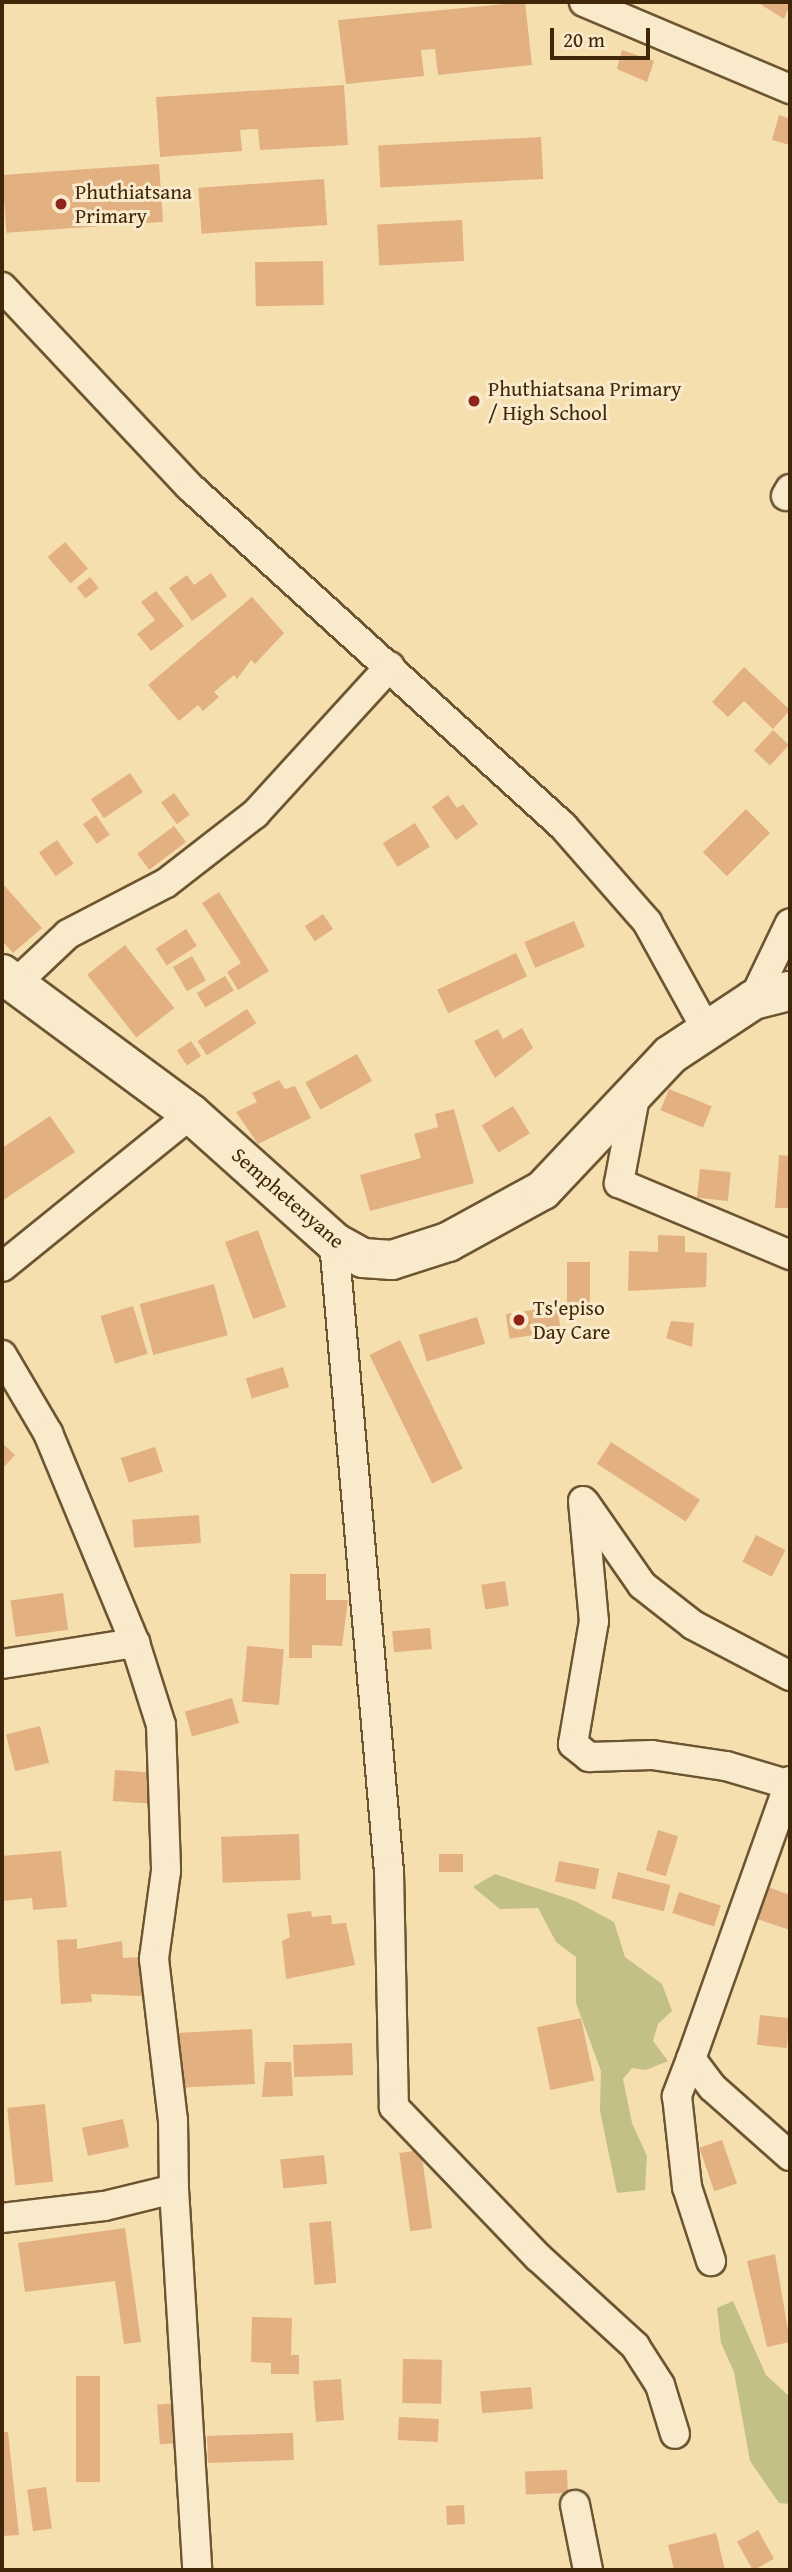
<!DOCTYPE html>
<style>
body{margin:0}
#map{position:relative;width:792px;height:2572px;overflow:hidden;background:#f5dfaf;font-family:"Gentium Book Plus",serif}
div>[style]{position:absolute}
.green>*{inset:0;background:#c2c086}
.building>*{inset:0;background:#e3b082;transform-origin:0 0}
.roads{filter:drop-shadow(2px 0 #6d5532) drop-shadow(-2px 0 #6d5532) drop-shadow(0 2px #6d5532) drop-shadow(0 -2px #6d5532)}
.minor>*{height:28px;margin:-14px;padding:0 14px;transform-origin:14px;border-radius:14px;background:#f8eacb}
.secondary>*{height:38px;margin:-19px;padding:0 19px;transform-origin:19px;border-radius:19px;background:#f8eacb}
.dots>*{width:19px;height:19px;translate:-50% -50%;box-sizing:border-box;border:4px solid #f8eacb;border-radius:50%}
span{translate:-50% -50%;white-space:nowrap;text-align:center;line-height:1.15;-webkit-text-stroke:6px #f8eacb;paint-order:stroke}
.poi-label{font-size:21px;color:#402709}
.left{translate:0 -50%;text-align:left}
.street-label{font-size:21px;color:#402709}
.frame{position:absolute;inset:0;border:4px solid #402709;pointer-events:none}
.scale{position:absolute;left:550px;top:28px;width:100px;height:32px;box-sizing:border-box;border:4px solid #402709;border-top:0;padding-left:9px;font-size:21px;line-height:24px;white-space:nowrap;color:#402709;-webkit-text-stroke:5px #f8eacb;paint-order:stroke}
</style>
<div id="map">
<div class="green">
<div style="clip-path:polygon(495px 1874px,575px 1901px,614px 1922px,625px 1957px,662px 1984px,672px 2011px,658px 2024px,653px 2041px,668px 2061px,646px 2070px,632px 2068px,623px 2079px,632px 2123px,647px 2156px,645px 2190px,617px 2193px,600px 2111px,601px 2071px,576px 2003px,576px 1957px,556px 1942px,538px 1908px,500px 1909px,473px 1887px)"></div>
<div style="clip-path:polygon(733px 2301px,766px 2375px,790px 2397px,790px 2504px,779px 2503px,750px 2461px,734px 2372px,721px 2343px,717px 2308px)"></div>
</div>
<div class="building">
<div style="clip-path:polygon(525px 2px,532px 65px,438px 75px,435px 49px,421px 50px,424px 76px,346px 84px,338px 20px)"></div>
<div style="clip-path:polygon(757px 2px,790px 2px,790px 4px,784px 19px)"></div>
<div style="clip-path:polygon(622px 50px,654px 61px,647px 82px,617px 69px)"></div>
<div style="clip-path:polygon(344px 85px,348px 145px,260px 150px,258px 129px,240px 130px,242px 151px,160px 157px,156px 97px)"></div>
<div style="clip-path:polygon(779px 115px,790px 119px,790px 145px,772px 140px)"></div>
<div style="left:541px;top:137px;width:42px;height:163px;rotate:87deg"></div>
<div style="left:159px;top:164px;width:58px;height:157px;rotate:86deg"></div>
<div style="left:324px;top:179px;width:46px;height:126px;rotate:86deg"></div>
<div style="left:462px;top:220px;width:41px;height:85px;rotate:87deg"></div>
<div style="left:323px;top:261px;width:44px;height:68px;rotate:89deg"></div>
<div style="left:65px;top:542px;width:35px;height:23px;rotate:49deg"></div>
<div style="clip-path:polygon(211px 573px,227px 596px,192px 621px,169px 588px,187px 575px,194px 585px)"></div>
<div style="left:90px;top:577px;width:14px;height:17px;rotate:51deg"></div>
<div style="clip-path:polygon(156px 591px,184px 626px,151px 651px,137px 634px,155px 620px,141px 602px)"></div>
<div style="clip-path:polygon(252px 597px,284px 633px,255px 664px,251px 660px,237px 679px,234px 675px,214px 692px,219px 697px,203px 711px,198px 705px,179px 721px,148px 685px)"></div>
<div style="clip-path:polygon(744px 667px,790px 710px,773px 729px,744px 701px,728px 717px,712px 702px)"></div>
<div style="left:773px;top:730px;width:22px;height:28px;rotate:43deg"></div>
<div style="left:130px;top:773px;width:23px;height:47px;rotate:56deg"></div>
<div style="left:174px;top:793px;width:27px;height:16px;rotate:54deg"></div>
<div style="clip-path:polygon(448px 795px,457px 808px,463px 804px,478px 824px,456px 840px,432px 807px)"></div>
<div style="left:746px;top:809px;width:34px;height:61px;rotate:45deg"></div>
<div style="left:96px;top:815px;width:24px;height:16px;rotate:55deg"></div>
<div style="left:415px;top:823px;width:28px;height:38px;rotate:58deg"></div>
<div style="left:174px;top:826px;width:20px;height:46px;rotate:53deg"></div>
<div style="left:57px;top:840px;width:29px;height:22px;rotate:55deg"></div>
<div style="clip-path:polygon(2px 883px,42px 928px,13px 953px,2px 941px)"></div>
<div style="clip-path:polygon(219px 892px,269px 971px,238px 990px,227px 972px,241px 963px,202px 903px)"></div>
<div style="left:323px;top:914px;width:18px;height:22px;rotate:56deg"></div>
<div style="left:574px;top:921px;width:28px;height:54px;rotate:67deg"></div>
<div style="left:186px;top:929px;width:20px;height:36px;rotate:57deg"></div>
<div style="left:125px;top:945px;width:80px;height:48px;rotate:52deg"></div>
<div style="left:516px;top:953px;width:26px;height:87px;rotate:65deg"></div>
<div style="left:192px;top:956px;width:28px;height:22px;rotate:60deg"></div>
<div style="left:225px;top:976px;width:17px;height:33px;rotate:59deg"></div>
<div style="left:247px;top:1009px;width:17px;height:59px;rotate:57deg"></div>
<div style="clip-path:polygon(522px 1028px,533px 1048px,495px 1078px,474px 1041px,498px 1029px,503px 1039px)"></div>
<div style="left:191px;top:1041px;width:18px;height:17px;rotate:56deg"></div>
<div style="left:357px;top:1054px;width:31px;height:59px;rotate:61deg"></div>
<div style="clip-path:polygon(279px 1080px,285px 1089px,295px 1086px,311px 1118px,258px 1144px,236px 1112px,257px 1102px,252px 1093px)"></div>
<div style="left:669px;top:1089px;width:46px;height:23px;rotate:22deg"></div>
<div style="left:513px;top:1106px;width:32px;height:37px;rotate:58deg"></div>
<div style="clip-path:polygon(454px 1109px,474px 1183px,370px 1211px,360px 1175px,421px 1158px,414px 1134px,438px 1127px,435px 1114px)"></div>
<div style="clip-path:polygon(50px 1116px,75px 1152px,2px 1201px,2px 1148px)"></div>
<div style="clip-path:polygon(779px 1155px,790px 1156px,790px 1208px,775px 1208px)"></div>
<div style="left:700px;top:1169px;width:31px;height:29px;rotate:6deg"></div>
<div style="left:258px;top:1230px;width:82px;height:35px;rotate:70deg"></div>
<div style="clip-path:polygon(658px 1235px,685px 1236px,685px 1252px,707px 1253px,706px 1287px,628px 1291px,629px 1251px,658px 1252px)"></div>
<div style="left:590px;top:1262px;width:42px;height:23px;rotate:90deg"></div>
<div style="left:214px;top:1284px;width:53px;height:77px;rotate:75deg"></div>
<div style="left:133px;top:1306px;width:50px;height:34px;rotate:73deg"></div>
<div style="left:557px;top:1306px;width:25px;height:52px;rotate:81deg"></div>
<div style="left:477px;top:1317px;width:28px;height:61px;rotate:73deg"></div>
<div style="clip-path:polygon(671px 1321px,694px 1323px,692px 1347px,666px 1338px)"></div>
<div style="left:400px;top:1340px;width:143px;height:34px;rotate:64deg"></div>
<div style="left:283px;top:1367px;width:21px;height:39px;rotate:73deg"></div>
<div style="left:611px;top:1442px;width:106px;height:26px;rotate:33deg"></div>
<div style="clip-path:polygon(2px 1443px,15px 1455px,2px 1469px)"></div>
<div style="left:155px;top:1447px;width:26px;height:36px;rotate:72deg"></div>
<div style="left:199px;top:1515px;width:28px;height:67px;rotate:86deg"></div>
<div style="left:756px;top:1535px;width:33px;height:30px;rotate:27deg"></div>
<div style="clip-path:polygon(290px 1574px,326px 1574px,326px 1600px,348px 1600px,342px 1646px,312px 1645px,312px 1658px,289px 1658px)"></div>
<div style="left:505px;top:1581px;width:25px;height:24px;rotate:81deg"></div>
<div style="left:63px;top:1593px;width:37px;height:53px;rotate:82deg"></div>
<div style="left:430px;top:1628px;width:21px;height:38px;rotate:85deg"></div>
<div style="left:247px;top:1646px;width:37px;height:56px;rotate:5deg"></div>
<div style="left:232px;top:1698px;width:26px;height:49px;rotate:74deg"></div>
<div style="left:40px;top:1726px;width:38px;height:35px;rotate:76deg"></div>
<div style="left:115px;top:1770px;width:39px;height:31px;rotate:4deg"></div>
<div style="left:658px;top:1830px;width:21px;height:42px;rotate:17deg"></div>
<div style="left:299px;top:1834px;width:46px;height:78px;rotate:88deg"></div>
<div style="clip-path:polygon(61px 1851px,67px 1907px,33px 1910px,32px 1898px,2px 1901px,2px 1856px)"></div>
<div style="left:439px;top:1854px;width:24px;height:18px"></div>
<div style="left:559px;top:1861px;width:41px;height:21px;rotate:11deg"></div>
<div style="left:618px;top:1872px;width:54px;height:27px;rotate:14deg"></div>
<div style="clip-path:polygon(768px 1887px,790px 1895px,790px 1930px,757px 1919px)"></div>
<div style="left:679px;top:1892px;width:44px;height:22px;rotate:18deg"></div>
<div style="clip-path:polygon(311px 1911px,312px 1917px,331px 1915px,332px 1924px,346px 1923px,355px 1965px,286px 1979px,282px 1941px,290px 1937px,287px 1914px)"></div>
<div style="clip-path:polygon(77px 1939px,77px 1949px,122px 1941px,123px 1958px,140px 1957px,142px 1996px,91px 1994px,92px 2002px,61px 2004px,57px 1940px)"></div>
<div style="left:760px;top:2015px;width:30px;height:30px;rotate:6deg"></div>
<div style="left:581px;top:2018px;width:64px;height:45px;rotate:78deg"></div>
<div style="left:252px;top:2029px;width:55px;height:80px;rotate:87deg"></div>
<div style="left:352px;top:2043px;width:32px;height:59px;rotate:88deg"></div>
<div style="clip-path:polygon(265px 2062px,291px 2062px,293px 2096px,262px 2097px)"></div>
<div style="left:45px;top:2104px;width:78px;height:38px;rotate:84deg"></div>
<div style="left:123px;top:2119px;width:29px;height:42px;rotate:78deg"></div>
<div style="left:722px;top:2140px;width:46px;height:24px;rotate:71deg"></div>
<div style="left:421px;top:2150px;width:79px;height:22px;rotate:82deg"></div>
<div style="left:324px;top:2155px;width:29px;height:44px;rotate:84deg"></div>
<div style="left:331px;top:2221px;width:62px;height:22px;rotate:85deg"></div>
<div style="clip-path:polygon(125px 2228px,141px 2342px,124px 2344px,115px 2281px,25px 2292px,18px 2243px)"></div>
<div style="clip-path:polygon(775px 2254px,790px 2342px,767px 2347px,747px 2261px)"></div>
<div style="clip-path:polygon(252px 2317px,292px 2318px,291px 2355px,299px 2355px,299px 2374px,271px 2374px,271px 2363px,251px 2362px)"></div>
<div style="left:403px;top:2359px;width:39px;height:44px;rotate:1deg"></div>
<div style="left:76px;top:2376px;width:24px;height:106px"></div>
<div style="left:341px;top:2379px;width:41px;height:28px;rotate:86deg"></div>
<div style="left:531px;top:2387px;width:22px;height:51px;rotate:85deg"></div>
<div style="left:178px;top:2403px;width:40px;height:21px;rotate:86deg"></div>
<div style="left:399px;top:2417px;width:40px;height:23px;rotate:3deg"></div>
<div style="clip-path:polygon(2px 2432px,8px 2432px,19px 2535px,2px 2536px)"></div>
<div style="left:293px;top:2433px;width:27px;height:86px;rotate:88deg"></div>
<div style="left:567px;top:2470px;width:23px;height:42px;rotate:88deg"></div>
<div style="left:46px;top:2487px;width:42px;height:19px;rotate:82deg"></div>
<div style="left:464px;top:2505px;width:19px;height:18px;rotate:87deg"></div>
<div style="left:758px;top:2530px;width:33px;height:24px;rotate:61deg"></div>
<div style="clip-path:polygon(716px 2533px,725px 2570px,674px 2570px,668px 2545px)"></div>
</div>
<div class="roads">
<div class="minor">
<div style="left:584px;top:2px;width:224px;rotate:22.9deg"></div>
<div style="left:2px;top:287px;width:274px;rotate:46.8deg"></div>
<div style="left:190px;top:487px;width:504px;rotate:42.27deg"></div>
<div style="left:563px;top:826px;width:128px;rotate:48.8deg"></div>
<div style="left:647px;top:922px;width:120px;rotate:61.1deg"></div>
<div style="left:786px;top:496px;width:8px;rotate:-60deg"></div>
<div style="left:15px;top:984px;width:73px;rotate:-43.3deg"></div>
<div style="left:68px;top:934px;width:110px;rotate:-27.5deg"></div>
<div style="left:166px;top:883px;width:113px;rotate:-37.8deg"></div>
<div style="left:255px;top:814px;width:200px;rotate:-47.6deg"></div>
<div style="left:753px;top:1000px;width:85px;rotate:-64.3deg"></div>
<div style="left:636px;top:1092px;width:93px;rotate:100.6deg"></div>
<div style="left:619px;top:1183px;width:186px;rotate:22.8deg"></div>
<div style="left:334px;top:1242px;width:632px;rotate:85.01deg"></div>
<div style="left:389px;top:1872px;width:235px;rotate:88.8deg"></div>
<div style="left:394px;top:2107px;width:208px;rotate:46.2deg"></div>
<div style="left:538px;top:2257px;width:132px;rotate:42.5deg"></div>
<div style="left:635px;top:2346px;width:46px;rotate:57.3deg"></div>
<div style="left:660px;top:2385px;width:51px;rotate:73deg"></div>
<div style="left:2px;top:1267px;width:243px;rotate:-39deg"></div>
<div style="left:2px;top:1355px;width:91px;rotate:59.5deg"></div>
<div style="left:48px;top:1433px;width:227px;rotate:67.5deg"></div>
<div style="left:135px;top:1643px;width:86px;rotate:72.4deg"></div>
<div style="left:161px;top:1725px;width:146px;rotate:88deg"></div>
<div style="left:166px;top:1871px;width:89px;rotate:97.8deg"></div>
<div style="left:154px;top:1959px;width:162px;rotate:83.3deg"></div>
<div style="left:173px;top:2120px;width:69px;rotate:89.2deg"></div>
<div style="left:174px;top:2189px;width:72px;rotate:166.3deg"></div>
<div style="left:104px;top:2206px;width:103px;rotate:173.3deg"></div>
<div style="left:583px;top:1501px;width:121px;rotate:84.8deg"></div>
<div style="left:594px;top:1621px;width:125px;rotate:99.7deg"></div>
<div style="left:573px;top:1744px;width:21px;rotate:39deg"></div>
<div style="left:589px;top:1757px;width:63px;rotate:-1.8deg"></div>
<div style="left:652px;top:1755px;width:75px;rotate:8.5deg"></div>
<div style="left:726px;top:1766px;width:64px;rotate:16.4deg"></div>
<div style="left:585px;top:1503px;width:100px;rotate:55.2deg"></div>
<div style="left:642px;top:1585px;width:65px;rotate:38.1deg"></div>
<div style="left:693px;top:1625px;width:110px;rotate:27.7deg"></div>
<div style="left:2px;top:1664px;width:135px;rotate:-9deg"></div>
<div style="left:790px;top:1781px;width:295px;rotate:109.6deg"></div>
<div style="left:691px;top:2059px;width:35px;rotate:53deg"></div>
<div style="left:712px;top:2087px;width:104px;rotate:41.5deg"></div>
<div style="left:691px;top:2059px;width:40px;rotate:111deg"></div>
<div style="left:677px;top:2096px;width:92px;rotate:83.7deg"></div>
<div style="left:687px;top:2187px;width:78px;rotate:72deg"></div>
<div style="left:174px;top:2189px;width:382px;rotate:86.5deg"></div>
<div style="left:575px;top:2505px;width:66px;rotate:78.7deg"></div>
</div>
<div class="secondary">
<div style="left:2px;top:974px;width:235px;rotate:36.5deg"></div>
<div style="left:191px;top:1114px;width:192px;rotate:41.8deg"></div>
<div style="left:334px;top:1242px;width:33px;rotate:29deg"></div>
<div style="left:363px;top:1258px;width:29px;rotate:4deg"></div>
<div style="left:392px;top:1260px;width:59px;rotate:-17.8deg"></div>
<div style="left:448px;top:1242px;width:108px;rotate:-28.7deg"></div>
<div style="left:543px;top:1190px;width:185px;rotate:-46.7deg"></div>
<div style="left:670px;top:1055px;width:100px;rotate:-33.5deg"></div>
<div style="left:753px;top:1000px;width:38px;rotate:-14deg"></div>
</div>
</div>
<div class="dots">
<div style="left:61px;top:204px;background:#8f2418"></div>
<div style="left:474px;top:401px;background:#8f2418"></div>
<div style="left:519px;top:1320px;background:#8f2418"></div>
</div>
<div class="poi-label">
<span class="left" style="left:75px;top:204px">Phuthiatsana<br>Primary</span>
<span class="left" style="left:488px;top:401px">Phuthiatsana Primary<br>/ High School</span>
<span class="left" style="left:533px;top:1320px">Ts'episo<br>Day Care</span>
</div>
<div class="street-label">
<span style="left:288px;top:1198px;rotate:41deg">Semphetenyane</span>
</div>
<div class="frame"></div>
<div class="scale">20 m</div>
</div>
